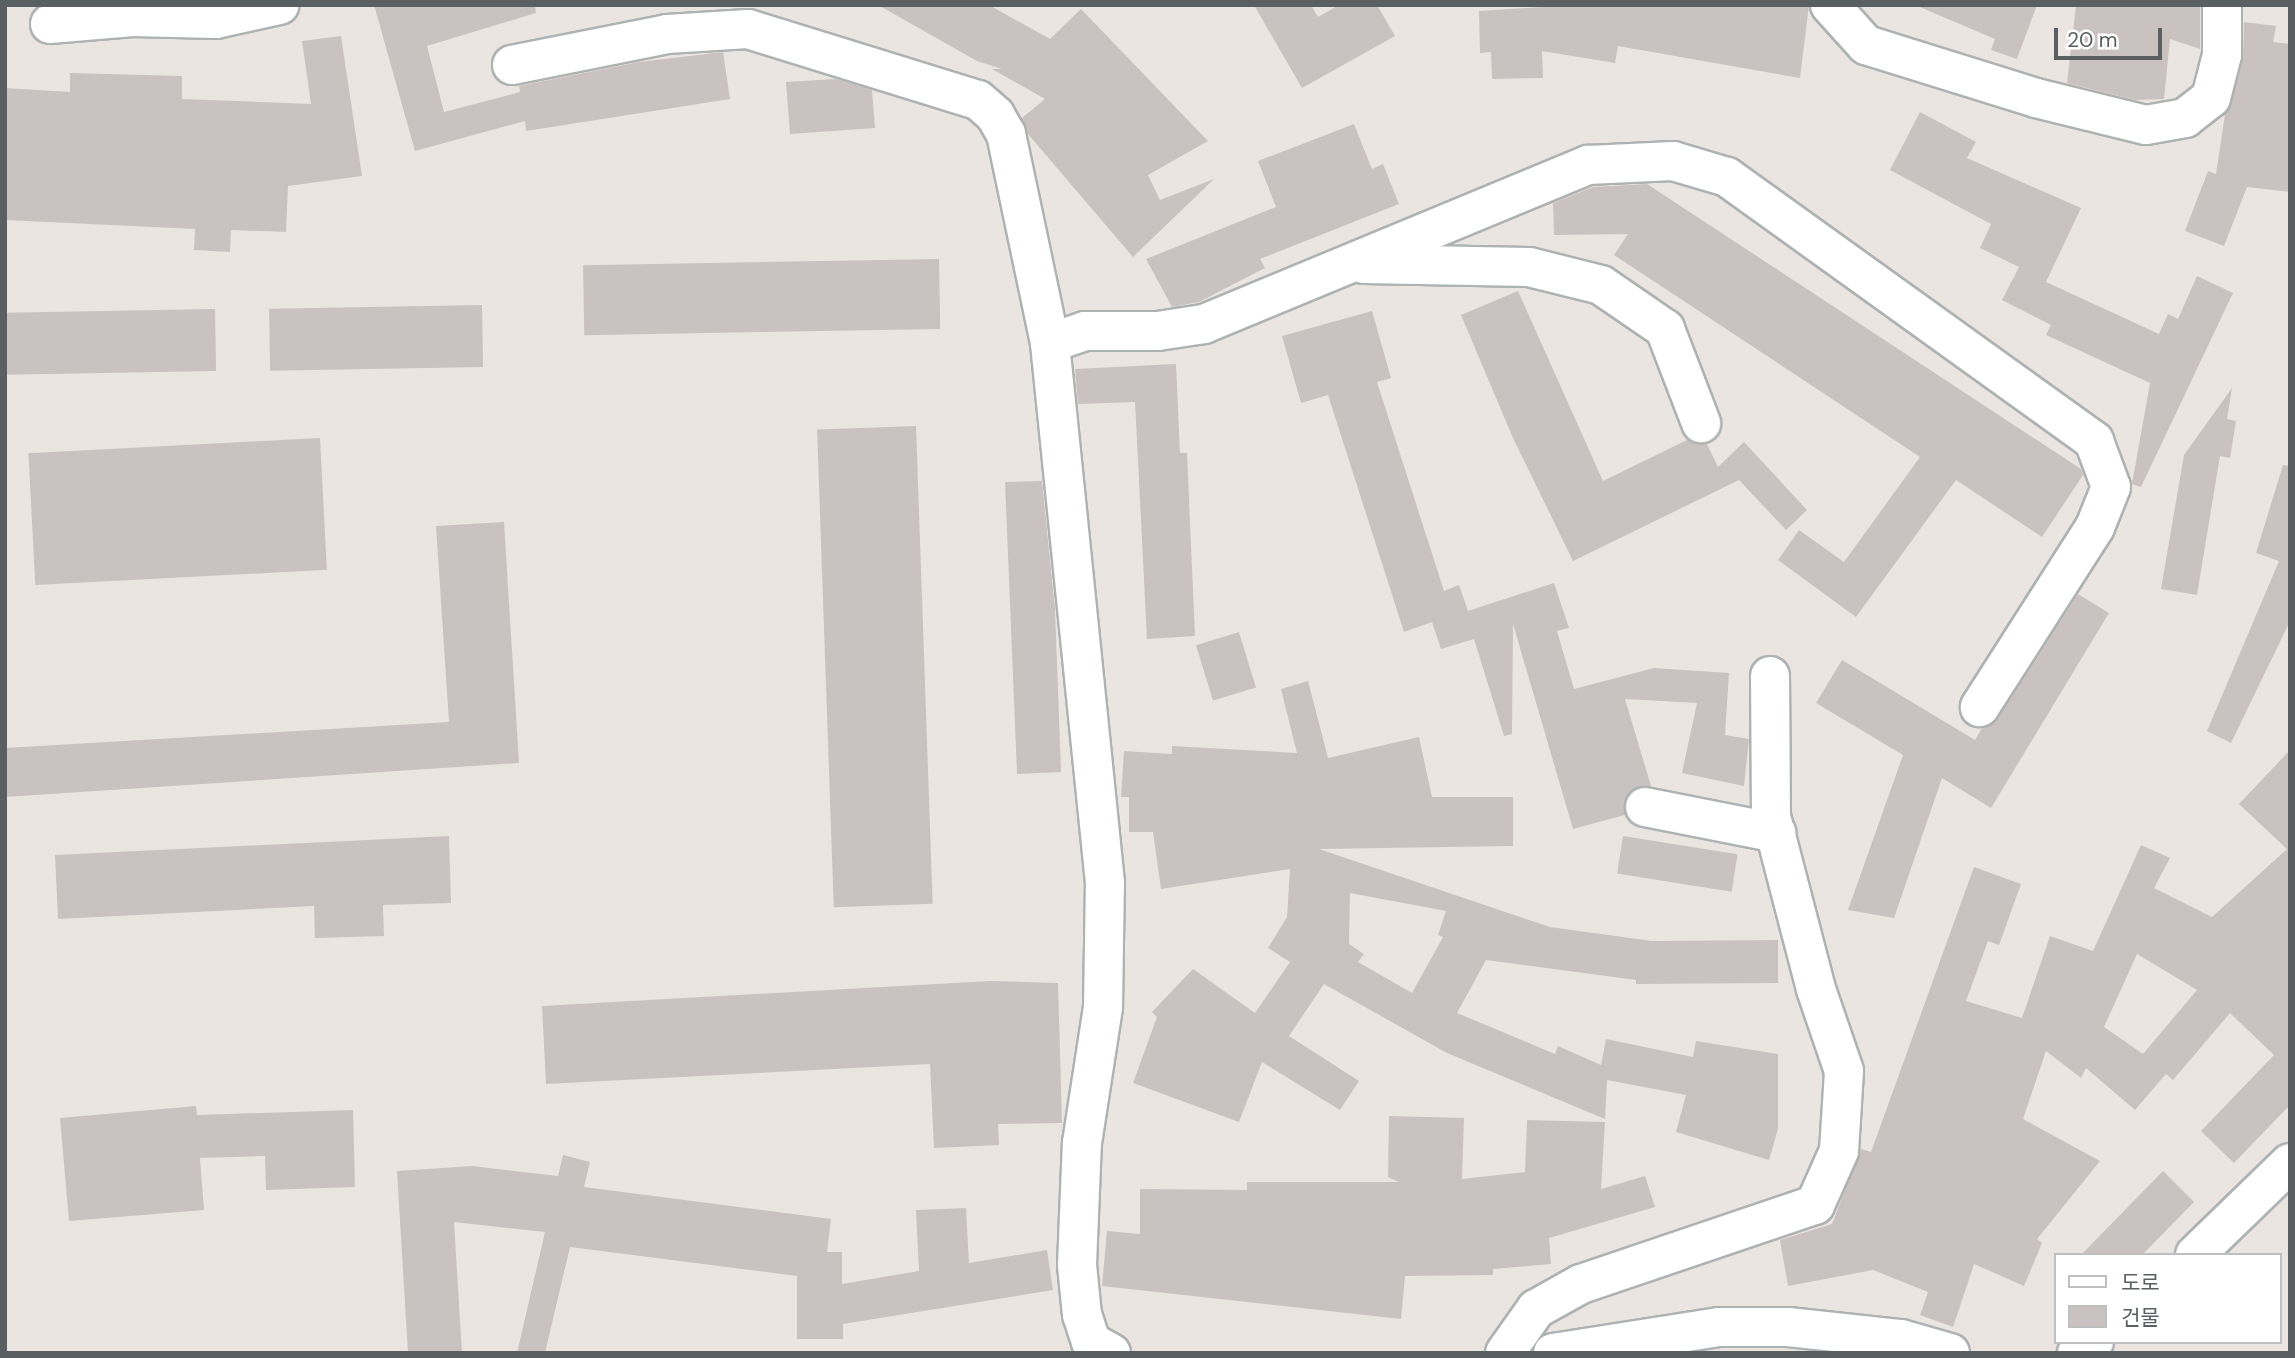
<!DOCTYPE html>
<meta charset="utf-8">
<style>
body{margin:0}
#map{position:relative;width:2295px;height:1358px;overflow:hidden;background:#ebe5e2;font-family:"DM Sans","Noto Sans KR",sans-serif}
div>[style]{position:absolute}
.building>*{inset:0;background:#c9c2c1;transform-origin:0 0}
.roads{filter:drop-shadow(2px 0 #adb2b3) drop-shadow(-2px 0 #adb2b3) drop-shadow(0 2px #adb2b3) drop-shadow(0 -2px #adb2b3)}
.street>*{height:38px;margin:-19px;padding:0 19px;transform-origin:19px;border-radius:19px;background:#fff}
.secondary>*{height:38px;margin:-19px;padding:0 19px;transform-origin:19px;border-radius:19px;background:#fff}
span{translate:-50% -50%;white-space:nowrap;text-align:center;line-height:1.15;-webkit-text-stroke:5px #fff;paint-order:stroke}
.frame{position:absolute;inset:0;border:7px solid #5a6061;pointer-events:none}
.legend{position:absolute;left:2054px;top:1253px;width:228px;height:91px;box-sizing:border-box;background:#fff;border:2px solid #bdbfc0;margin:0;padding:9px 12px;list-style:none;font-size:21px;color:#5a6061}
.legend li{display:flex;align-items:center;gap:14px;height:35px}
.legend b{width:35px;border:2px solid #bdbfc0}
.scale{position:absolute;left:2054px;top:28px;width:108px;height:32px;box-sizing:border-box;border:4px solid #5a6061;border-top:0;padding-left:9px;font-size:21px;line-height:24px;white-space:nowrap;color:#5a6061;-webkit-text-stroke:5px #fff;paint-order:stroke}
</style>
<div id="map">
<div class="building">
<div style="clip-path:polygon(374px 5px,535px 5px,536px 13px,427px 46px,444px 112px,520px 92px,519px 86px,639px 62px,723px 52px,730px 99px,526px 131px,525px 121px,415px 151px)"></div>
<div style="clip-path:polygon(878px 5px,989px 5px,1050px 39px,1081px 9px,1208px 141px,1148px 175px,1160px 200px,1214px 179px,1133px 257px,1028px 134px,1022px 118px,1045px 99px,992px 69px,1002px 69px,977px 61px)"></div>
<div style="clip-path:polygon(1254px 5px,1311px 5px,1318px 17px,1339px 5px,1377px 5px,1395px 36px,1302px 88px)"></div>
<div style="clip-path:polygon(1574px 5px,1809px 5px,1800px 78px,1618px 46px,1615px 63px,1542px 51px,1543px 78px,1492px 79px,1491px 52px,1480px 53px,1479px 11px)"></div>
<div style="clip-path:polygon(1915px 5px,2037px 5px,2017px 59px,1991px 50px,1995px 39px)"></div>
<div style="clip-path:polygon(2076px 5px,2200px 5px,2200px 49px,2170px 39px,2164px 99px,2135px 100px,2067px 83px)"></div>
<div style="clip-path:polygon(2244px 22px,2276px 26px,2273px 42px,2290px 44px,2290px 192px,2247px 187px,2224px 246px,2185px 231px,2208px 171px,2216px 174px,2225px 114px,2243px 60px)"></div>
<div style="clip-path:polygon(341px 36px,362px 176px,288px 186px,286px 232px,231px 230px,230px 252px,194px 250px,195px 229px,5px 220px,5px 88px,70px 92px,70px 73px,182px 76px,182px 99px,311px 104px,302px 41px)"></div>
<div style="clip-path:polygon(836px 79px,872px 90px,875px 128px,790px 134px,786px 82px)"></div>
<div style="clip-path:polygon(1920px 112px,1976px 142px,1967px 158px,2081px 208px,2046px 282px,2159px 334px,2168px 314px,2178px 319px,2197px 276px,2233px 293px,2141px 487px,2132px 484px,2150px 383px,2046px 335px,2051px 325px,2002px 300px,2019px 267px,1980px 248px,1991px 224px,1890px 170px)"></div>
<div style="clip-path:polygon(1354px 124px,1372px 169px,1383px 164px,1399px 204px,1260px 259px,1265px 268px,1199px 302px,1172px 307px,1146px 259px,1276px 207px,1258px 161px)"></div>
<div style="clip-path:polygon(1647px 184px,2081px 469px,2083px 475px,2042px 537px,1956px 480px,1856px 617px,1778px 560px,1799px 530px,1844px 562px,1920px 457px,1614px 255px,1628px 234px,1554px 235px,1553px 203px,1593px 187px)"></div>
<div style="left:939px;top:259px;width:70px;height:356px;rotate:89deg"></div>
<div style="clip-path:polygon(1518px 291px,1603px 481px,1687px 440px,1707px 444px,1718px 467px,1744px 442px,1807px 510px,1786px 530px,1739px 480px,1573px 561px,1513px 438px,1461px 315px)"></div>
<div style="left:482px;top:305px;width:62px;height:213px;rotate:89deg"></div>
<div style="left:215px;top:309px;width:62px;height:210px;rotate:89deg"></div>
<div style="clip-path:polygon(1372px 311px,1391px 378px,1377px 382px,1444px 591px,1459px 585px,1468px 611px,1554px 583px,1569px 628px,1557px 631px,1574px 689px,1654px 668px,1729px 673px,1725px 735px,1749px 739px,1744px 786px,1682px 773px,1697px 703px,1625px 699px,1651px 786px,1629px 792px,1625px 815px,1573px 829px,1513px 624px,1512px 734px,1504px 736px,1474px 639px,1441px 649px,1432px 622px,1404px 632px,1328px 395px,1301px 403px,1282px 336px)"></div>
<div style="clip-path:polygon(1176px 364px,1180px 453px,1187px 453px,1195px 636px,1147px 639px,1135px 402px,1078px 404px,1075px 369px)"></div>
<div style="clip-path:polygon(2232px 388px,2227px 419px,2236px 421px,2230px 458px,2220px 456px,2197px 595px,2161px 589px,2184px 455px)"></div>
<div style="left:916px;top:426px;width:478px;height:99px;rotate:88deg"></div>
<div style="left:320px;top:438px;width:132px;height:292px;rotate:87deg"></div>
<div style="clip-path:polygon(2283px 465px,2290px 466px,2290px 621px,2231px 743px,2207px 731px,2279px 561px,2256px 553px)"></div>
<div style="clip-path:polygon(1042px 481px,1055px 609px,1061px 772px,1017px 774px,1005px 482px)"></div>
<div style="clip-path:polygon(504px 522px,519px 763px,5px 797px,5px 748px,449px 722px,436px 526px)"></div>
<div style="clip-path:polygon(2078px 594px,2109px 613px,1991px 808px,1942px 778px,1894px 918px,1848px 910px,1903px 755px,1816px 703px,1842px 660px,1975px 740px,1982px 728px,1998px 719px)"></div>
<div style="left:1239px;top:632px;width:58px;height:45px;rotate:73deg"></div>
<div style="clip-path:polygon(evenodd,1308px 681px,1328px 758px,1419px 737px,1432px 797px,1513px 797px,1513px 846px,1319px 849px,1550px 927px,1652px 941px,1778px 940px,1778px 983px,1636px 984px,1636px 980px,1486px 960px,1457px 1013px,1555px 1054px,1558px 1046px,1601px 1065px,1606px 1039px,1693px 1057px,1696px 1041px,1778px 1054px,1778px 1129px,1769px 1160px,1676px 1132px,1686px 1095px,1607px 1080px,1605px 1119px,1447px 1053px,1324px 984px,1289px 1036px,1359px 1081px,1340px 1110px,1262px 1062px,1239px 1122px,1133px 1083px,1157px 1017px,1152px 1012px,1193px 969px,1255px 1013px,1290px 962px,1268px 948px,1287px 917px,1290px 869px,1161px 889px,1153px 832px,1129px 832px,1129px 797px,1121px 797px,1124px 751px,1172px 754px,1172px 746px,1297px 753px,1281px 689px,1308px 681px,1350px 893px,1446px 911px,1438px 935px,1443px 937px,1412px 993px,1358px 962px,1364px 954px,1349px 944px,1350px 893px)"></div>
<div style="clip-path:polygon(evenodd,2290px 750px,2290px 1105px,2234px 1163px,2201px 1131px,2274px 1055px,2230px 1013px,2173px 1080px,2166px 1074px,2135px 1110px,2086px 1068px,2081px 1078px,2046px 1051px,2023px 1119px,2100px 1161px,2037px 1239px,2042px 1243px,2024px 1286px,1974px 1264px,1953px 1327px,1920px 1315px,1928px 1292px,1873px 1270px,1788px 1286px,1780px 1240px,1832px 1224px,1861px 1149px,1871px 1152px,1974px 867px,2021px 884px,1999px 945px,1988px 941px,1966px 1001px,2022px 1018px,2050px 936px,2093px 951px,2141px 845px,2170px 858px,2154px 888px,2212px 917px,2287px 849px,2239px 804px,2290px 750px,2137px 954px,2197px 990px,2143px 1054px,2104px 1027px,2137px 954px)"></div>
<div style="clip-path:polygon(449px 836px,451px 903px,383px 905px,384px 936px,315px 938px,314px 906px,58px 919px,55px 855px)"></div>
<div style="left:1623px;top:836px;width:116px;height:38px;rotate:9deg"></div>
<div style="clip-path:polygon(990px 981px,1058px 983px,1062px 1123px,998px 1124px,999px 1145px,934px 1148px,930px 1064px,546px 1084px,542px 1006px)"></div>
<div style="clip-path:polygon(196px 1106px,197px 1115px,353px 1110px,355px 1187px,266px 1190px,265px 1156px,200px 1158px,204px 1210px,69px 1221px,60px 1118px)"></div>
<div style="clip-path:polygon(1389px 1116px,1464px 1118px,1462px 1179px,1525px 1172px,1527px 1120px,1605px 1122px,1601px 1189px,1645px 1176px,1655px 1207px,1549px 1238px,1551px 1264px,1493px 1269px,1493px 1275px,1405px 1276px,1401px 1319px,1102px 1286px,1107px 1231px,1140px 1234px,1140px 1189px,1247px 1190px,1247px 1182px,1399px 1182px,1388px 1177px)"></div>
<div style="clip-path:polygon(563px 1155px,590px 1162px,584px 1187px,831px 1219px,827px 1252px,842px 1252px,842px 1284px,919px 1271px,916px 1210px,966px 1208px,969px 1263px,1047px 1250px,1053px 1290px,843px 1324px,843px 1339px,797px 1339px,797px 1276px,570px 1247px,545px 1353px,517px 1353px,545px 1232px,454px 1222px,462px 1353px,408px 1353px,397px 1171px,472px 1166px,558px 1176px)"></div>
<div style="clip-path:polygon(2163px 1171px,2194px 1202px,2142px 1255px,2081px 1255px)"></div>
</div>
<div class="roads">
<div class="street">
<div style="left:1830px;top:5px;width:54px;rotate:48deg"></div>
<div style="left:1866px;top:45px;width:178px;rotate:17.3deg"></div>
<div style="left:2036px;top:98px;width:113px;rotate:13.8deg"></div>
<div style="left:2146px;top:125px;width:40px;rotate:-10deg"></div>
<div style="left:2185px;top:118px;width:33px;rotate:-38deg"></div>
<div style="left:2211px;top:98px;width:44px;rotate:-75.7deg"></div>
<div style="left:2222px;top:55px;width:50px;rotate:-90deg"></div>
<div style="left:50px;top:24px;width:83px;rotate:-4.8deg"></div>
<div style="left:133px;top:17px;width:83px;rotate:1.4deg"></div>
<div style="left:216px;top:19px;width:65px;rotate:-12.5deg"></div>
<div style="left:512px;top:65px;width:158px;rotate:-11.3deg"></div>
<div style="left:667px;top:34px;width:81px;rotate:-3.5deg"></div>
<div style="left:748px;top:29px;width:241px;rotate:17.2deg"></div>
<div style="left:978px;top:100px;width:23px;rotate:41deg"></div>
<div style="left:995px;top:115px;width:22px;rotate:60deg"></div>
<div style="left:1006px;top:134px;width:214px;rotate:78.1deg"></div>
<div style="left:1364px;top:264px;width:165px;rotate:1deg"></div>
<div style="left:1529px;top:267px;width:74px;rotate:14deg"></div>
<div style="left:1601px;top:285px;width:78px;rotate:34.5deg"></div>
<div style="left:1665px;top:329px;width:101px;rotate:69deg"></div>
<div style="left:1645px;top:807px;width:134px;rotate:11.2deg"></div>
<div style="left:1111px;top:1353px;width:23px;rotate:-151deg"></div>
<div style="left:1091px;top:1342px;width:28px;rotate:-108deg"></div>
<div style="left:1082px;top:1315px;width:50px;rotate:-95.7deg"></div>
<div style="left:1077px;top:1265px;width:122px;rotate:-87.7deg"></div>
<div style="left:1082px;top:1143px;width:138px;rotate:-81.2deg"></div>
<div style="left:1103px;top:1007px;width:124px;rotate:-89.1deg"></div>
<div style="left:1105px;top:883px;width:543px;rotate:-95.82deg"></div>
<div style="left:1050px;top:343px;width:37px;rotate:-19deg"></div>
<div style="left:1085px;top:331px;width:73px"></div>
<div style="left:1158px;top:331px;width:47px;rotate:-8.7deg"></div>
<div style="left:1204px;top:324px;width:416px;rotate:-22.5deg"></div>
<div style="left:1588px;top:165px;width:85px;rotate:-2.7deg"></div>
<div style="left:1673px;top:161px;width:56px;rotate:16.5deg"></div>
<div style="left:1727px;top:177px;width:452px;rotate:35.7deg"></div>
<div style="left:2094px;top:441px;width:49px;rotate:69.7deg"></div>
<div style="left:2111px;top:487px;width:43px;rotate:111.8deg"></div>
<div style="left:2095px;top:527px;width:214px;rotate:122.6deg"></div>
<div style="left:1505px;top:1353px;width:54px;rotate:-54.8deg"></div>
<div style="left:1536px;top:1309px;width:51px;rotate:-29.1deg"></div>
<div style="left:1581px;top:1284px;width:247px;rotate:-18.7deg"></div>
<div style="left:1815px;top:1205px;width:59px;rotate:-66deg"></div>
<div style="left:1839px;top:1151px;width:80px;rotate:-86.4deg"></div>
<div style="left:1844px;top:1071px;width:87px;rotate:-108.9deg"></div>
<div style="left:1816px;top:989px;width:179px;rotate:-104.6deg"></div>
<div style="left:1771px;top:816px;width:140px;rotate:-90.4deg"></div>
</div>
<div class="secondary">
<div style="left:2195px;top:1255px;width:132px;rotate:-44.1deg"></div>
<div style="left:1553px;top:1353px;width:168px;rotate:-8.9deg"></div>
<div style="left:1719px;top:1327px;width:69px"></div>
<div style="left:1788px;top:1327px;width:114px;rotate:6.1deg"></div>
<div style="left:1901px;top:1339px;width:51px;rotate:15.9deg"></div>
<div style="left:2077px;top:1353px;width:20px;rotate:-33deg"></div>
</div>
</div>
<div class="frame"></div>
<ul class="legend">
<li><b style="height:9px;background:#fff"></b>도로</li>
<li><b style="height:19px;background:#c9c2c1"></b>건물</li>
</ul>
<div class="scale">20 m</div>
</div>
